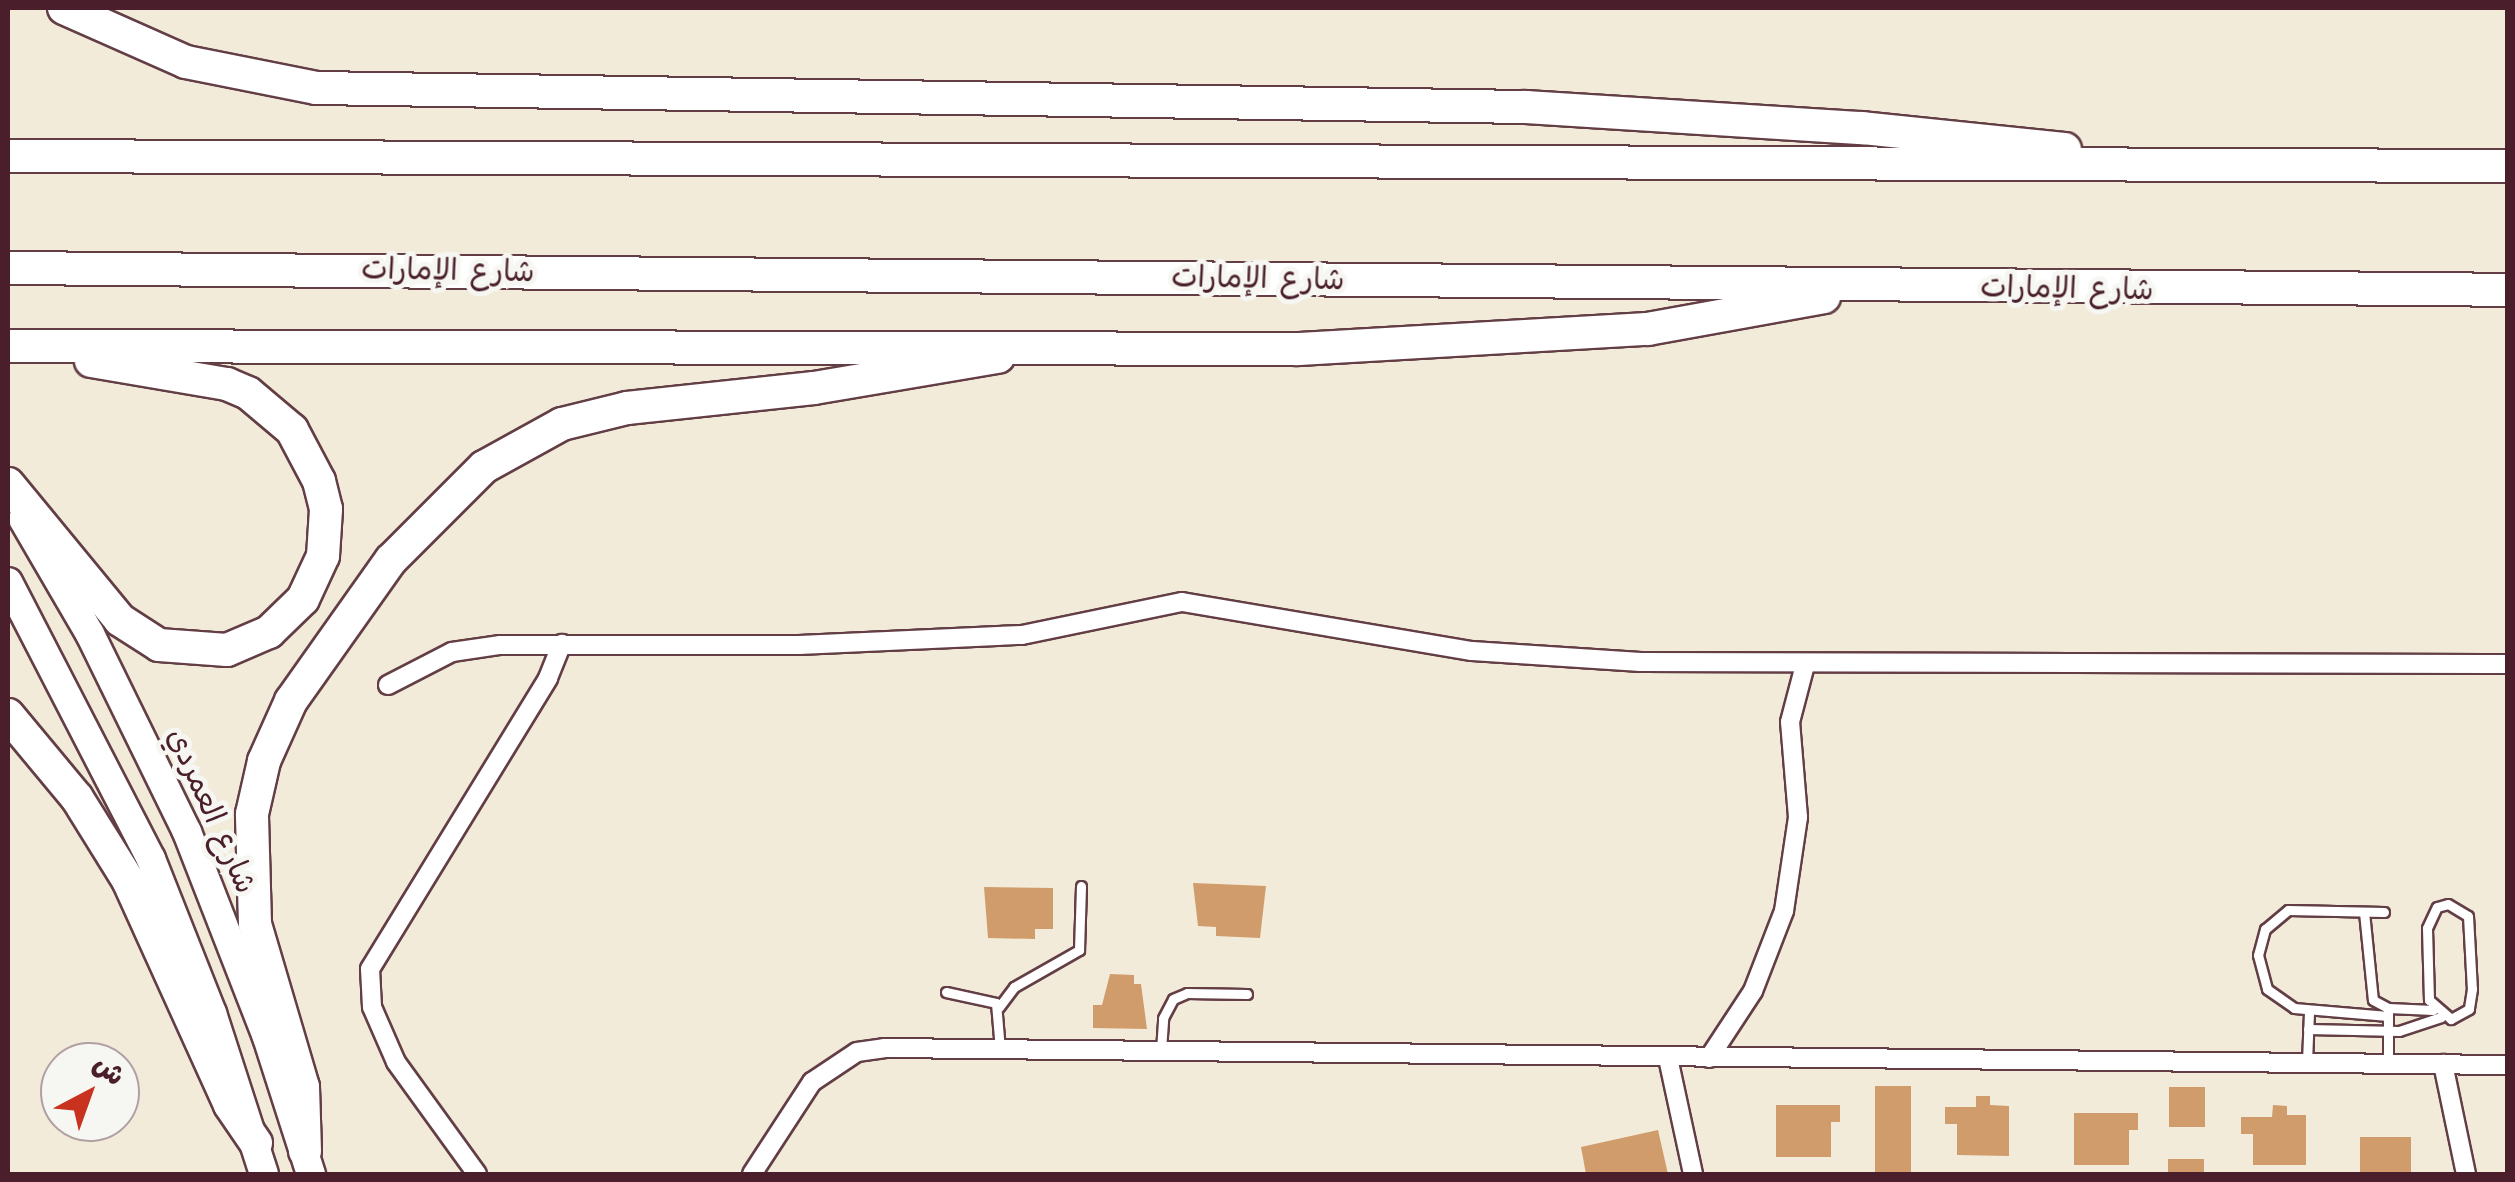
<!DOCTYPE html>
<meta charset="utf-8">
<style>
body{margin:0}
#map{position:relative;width:2515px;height:1182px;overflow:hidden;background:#f2ebda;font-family:"Architects Daughter","Playpen Sans Arabic",sans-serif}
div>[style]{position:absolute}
.building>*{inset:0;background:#d19c6c;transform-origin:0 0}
.roads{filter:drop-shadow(2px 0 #633e45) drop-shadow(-2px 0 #633e45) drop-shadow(0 2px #633e45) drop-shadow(0 -2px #633e45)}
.lane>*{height:9px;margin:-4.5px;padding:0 4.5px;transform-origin:4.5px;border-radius:4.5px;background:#fff}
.street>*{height:18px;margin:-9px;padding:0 9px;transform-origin:9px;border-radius:9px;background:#fff}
.primary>*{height:28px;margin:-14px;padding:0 14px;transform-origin:14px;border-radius:14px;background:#fff}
.highway>*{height:32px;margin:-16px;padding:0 16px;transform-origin:16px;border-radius:16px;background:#fff}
span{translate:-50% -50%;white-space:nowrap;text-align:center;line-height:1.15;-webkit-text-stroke:10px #f6f6f2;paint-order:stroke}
.street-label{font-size:30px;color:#4a1f2b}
.frame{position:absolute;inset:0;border:10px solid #4a1f2b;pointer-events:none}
.north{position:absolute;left:40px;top:1042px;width:100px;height:100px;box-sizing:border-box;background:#f6f6f2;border:2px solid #b1a0a2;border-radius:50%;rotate:41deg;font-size:28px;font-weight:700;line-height:40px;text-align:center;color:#4a1f2b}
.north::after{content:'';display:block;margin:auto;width:35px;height:45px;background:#c8321e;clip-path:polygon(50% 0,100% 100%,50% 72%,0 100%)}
</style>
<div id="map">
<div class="building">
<div style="clip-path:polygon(1193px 883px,1266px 886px,1260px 938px,1216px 936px,1216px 927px,1198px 926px)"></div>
<div style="clip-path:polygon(984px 887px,1053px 888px,1053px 929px,1035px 929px,1035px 939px,988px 938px)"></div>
<div style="clip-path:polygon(1110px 974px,1134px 975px,1134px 984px,1141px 984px,1147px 1029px,1093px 1028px,1093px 1005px,1102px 1005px)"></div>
<div style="left:1875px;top:1086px;width:36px;height:88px"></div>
<div style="left:2169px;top:1087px;width:36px;height:40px"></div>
<div style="clip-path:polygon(1976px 1096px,1990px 1096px,1990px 1105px,2009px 1106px,2009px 1156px,1957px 1155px,1957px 1124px,1945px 1124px,1945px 1107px,1976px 1107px)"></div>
<div style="clip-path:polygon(1776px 1105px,1840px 1105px,1840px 1122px,1831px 1122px,1831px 1157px,1776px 1157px)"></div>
<div style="clip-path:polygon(2273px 1105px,2287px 1106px,2287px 1115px,2306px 1115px,2306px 1165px,2253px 1165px,2253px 1134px,2241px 1134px,2241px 1117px,2272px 1117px)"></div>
<div style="clip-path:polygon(2074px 1113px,2138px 1113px,2138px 1130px,2129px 1130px,2129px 1165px,2074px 1165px)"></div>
<div style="clip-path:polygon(1658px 1130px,1668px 1174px,1586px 1174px,1581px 1147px)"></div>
<div style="left:2360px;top:1137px;width:51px;height:37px"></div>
<div style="left:2168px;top:1159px;width:36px;height:15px"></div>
</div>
<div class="roads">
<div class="lane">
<div style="left:2448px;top:904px;width:23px;rotate:31deg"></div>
<div style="left:2468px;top:916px;width:73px;rotate:86.9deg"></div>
<div style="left:2472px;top:989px;width:20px;rotate:99deg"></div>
<div style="left:2469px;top:1009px;width:21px;rotate:151deg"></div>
<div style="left:2451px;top:1019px;width:29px;rotate:-139deg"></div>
<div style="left:2429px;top:1000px;width:72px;rotate:-91.6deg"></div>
<div style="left:2427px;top:928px;width:23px;rotate:-65deg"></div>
<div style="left:2437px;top:907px;width:11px;rotate:-15deg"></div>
<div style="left:2364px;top:912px;width:88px;rotate:84.2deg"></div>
<div style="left:2373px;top:1000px;width:17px;rotate:28deg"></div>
<div style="left:2388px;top:1008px;width:45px;rotate:2.5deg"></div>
<div style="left:2384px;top:912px;width:96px;rotate:-178.8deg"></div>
<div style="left:2288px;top:910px;width:30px;rotate:140deg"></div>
<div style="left:2265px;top:929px;width:27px;rotate:105deg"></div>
<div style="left:2258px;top:955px;width:35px;rotate:75deg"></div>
<div style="left:2267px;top:989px;width:33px;rotate:35deg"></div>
<div style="left:2294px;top:1008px;width:94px;rotate:4.9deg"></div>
<div style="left:946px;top:992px;width:51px;rotate:12.4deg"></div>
<div style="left:996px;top:1003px;width:47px;rotate:85.1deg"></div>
<div style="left:999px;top:1007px;width:25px;rotate:-53deg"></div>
<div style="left:1014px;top:987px;width:75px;rotate:-29.6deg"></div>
<div style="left:1079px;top:950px;width:64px;rotate:-88.2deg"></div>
<div style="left:2308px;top:1029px;width:91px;rotate:1.3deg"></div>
<div style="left:2399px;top:1031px;width:44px;rotate:-18.4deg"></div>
<div style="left:1161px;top:1050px;width:32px;rotate:-86deg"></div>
<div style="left:1163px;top:1018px;width:21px;rotate:-62deg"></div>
<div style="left:1173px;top:999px;width:15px;rotate:-23deg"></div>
<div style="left:1187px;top:993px;width:60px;rotate:1deg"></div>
<div style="left:2307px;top:1062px;width:50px;rotate:-87.7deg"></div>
<div style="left:2388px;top:1063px;width:52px;rotate:-90deg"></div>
</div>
<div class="street">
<div style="left:388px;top:685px;width:72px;rotate:-27.3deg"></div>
<div style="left:452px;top:652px;width:49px;rotate:-8.3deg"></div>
<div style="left:500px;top:645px;width:299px"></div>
<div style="left:799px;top:645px;width:223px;rotate:-2.6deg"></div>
<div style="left:1022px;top:635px;width:163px;rotate:-11.7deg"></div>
<div style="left:1182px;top:602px;width:294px;rotate:9.6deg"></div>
<div style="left:1472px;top:651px;width:169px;rotate:3.7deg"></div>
<div style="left:1641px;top:662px;width:867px;rotate:0.13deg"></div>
<div style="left:1668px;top:1058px;width:119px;rotate:77.8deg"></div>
<div style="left:1709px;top:1058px;width:80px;rotate:-56.7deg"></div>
<div style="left:1753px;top:991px;width:86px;rotate:-68.8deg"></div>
<div style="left:1784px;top:911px;width:95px;rotate:-81.5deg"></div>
<div style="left:1798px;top:817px;width:95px;rotate:-94.8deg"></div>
<div style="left:1790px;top:722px;width:59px;rotate:-75.3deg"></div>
<div style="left:2443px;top:1064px;width:112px;rotate:78.2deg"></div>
<div style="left:477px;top:1174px;width:138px;rotate:-125.9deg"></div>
<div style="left:396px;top:1062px;width:60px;rotate:-113.6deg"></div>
<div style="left:372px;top:1007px;width:38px;rotate:-93deg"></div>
<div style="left:370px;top:969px;width:341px;rotate:-58.5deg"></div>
<div style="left:548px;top:678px;width:37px;rotate:-68deg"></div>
<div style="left:752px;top:1174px;width:110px;rotate:-56.9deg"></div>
<div style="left:812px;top:1082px;width:54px;rotate:-33.7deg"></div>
<div style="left:857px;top:1052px;width:27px;rotate:-8deg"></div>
<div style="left:884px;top:1048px;width:1624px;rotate:0.6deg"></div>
</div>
<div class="primary">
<div style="left:23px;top:519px;width:133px;rotate:59.8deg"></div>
<div style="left:90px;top:634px;width:220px;rotate:63.9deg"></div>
<div style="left:187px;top:832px;width:220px;rotate:68.7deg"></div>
<div style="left:267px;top:1037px;width:144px;rotate:72.2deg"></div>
<div style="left:8px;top:582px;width:312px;rotate:62.7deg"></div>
<div style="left:151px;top:859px;width:166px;rotate:68.4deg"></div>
<div style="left:212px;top:1013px;width:169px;rotate:72.1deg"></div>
</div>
<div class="highway">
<div style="left:64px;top:8px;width:133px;rotate:23.9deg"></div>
<div style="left:186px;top:62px;width:133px;rotate:11.3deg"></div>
<div style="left:316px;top:88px;width:1210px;rotate:0.9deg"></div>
<div style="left:1526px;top:107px;width:337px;rotate:3.6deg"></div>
<div style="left:1862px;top:128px;width:204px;rotate:5.9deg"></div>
<div style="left:8px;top:156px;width:2500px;rotate:0.23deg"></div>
<div style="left:8px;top:268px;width:2500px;rotate:0.5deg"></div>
<div style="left:8px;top:346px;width:1290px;rotate:0.13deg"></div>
<div style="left:1298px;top:349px;width:351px;rotate:-3.3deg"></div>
<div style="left:1648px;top:329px;width:179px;rotate:-10.3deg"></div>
<div style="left:8px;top:484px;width:176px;rotate:50.5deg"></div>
<div style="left:120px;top:620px;width:46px;rotate:32.7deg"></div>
<div style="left:159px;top:645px;width:68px;rotate:4.2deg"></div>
<div style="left:227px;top:650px;width:46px;rotate:-23.2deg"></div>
<div style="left:269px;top:632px;width:47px;rotate:-44.1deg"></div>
<div style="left:303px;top:599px;width:47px;rotate:-65.1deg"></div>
<div style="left:323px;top:556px;width:47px;rotate:-86.3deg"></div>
<div style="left:326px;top:509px;width:29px;rotate:-104deg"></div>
<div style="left:319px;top:481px;width:58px;rotate:-117.9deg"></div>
<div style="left:292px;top:430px;width:57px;rotate:-139.9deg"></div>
<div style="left:248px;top:393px;width:23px;rotate:-157deg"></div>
<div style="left:227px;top:384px;width:138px;rotate:-170.4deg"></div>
<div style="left:8px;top:715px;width:108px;rotate:50.3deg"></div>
<div style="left:77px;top:798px;width:97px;rotate:58.1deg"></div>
<div style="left:128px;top:880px;width:247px;rotate:65.6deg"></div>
<div style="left:230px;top:1105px;width:46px;rotate:55.6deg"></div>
<div style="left:305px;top:1151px;width:64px;rotate:-91.8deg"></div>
<div style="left:303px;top:1087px;width:170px;rotate:-106.4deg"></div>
<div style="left:255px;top:924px;width:110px;rotate:-91.6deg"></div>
<div style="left:252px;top:814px;width:54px;rotate:-77.2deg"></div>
<div style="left:264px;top:761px;width:66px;rotate:-65.8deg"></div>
<div style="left:291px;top:701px;width:173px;rotate:-54.7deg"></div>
<div style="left:391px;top:560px;width:132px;rotate:-45deg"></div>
<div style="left:484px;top:467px;width:89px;rotate:-28.9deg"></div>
<div style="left:562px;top:424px;width:67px;rotate:-13.8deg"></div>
<div style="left:627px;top:408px;width:188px;rotate:-6.1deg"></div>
<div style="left:814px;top:388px;width:187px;rotate:-9.6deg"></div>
</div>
</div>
<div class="street-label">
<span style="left:448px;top:271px;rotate:1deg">شارع الإمارات</span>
<span style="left:1258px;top:279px;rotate:1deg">شارع الإمارات</span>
<span style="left:2067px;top:289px;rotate:1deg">شارع الإمارات</span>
<span style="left:211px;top:811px;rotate:66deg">شارع العمردي</span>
</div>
<div class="frame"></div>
<div class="north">ش</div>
</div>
